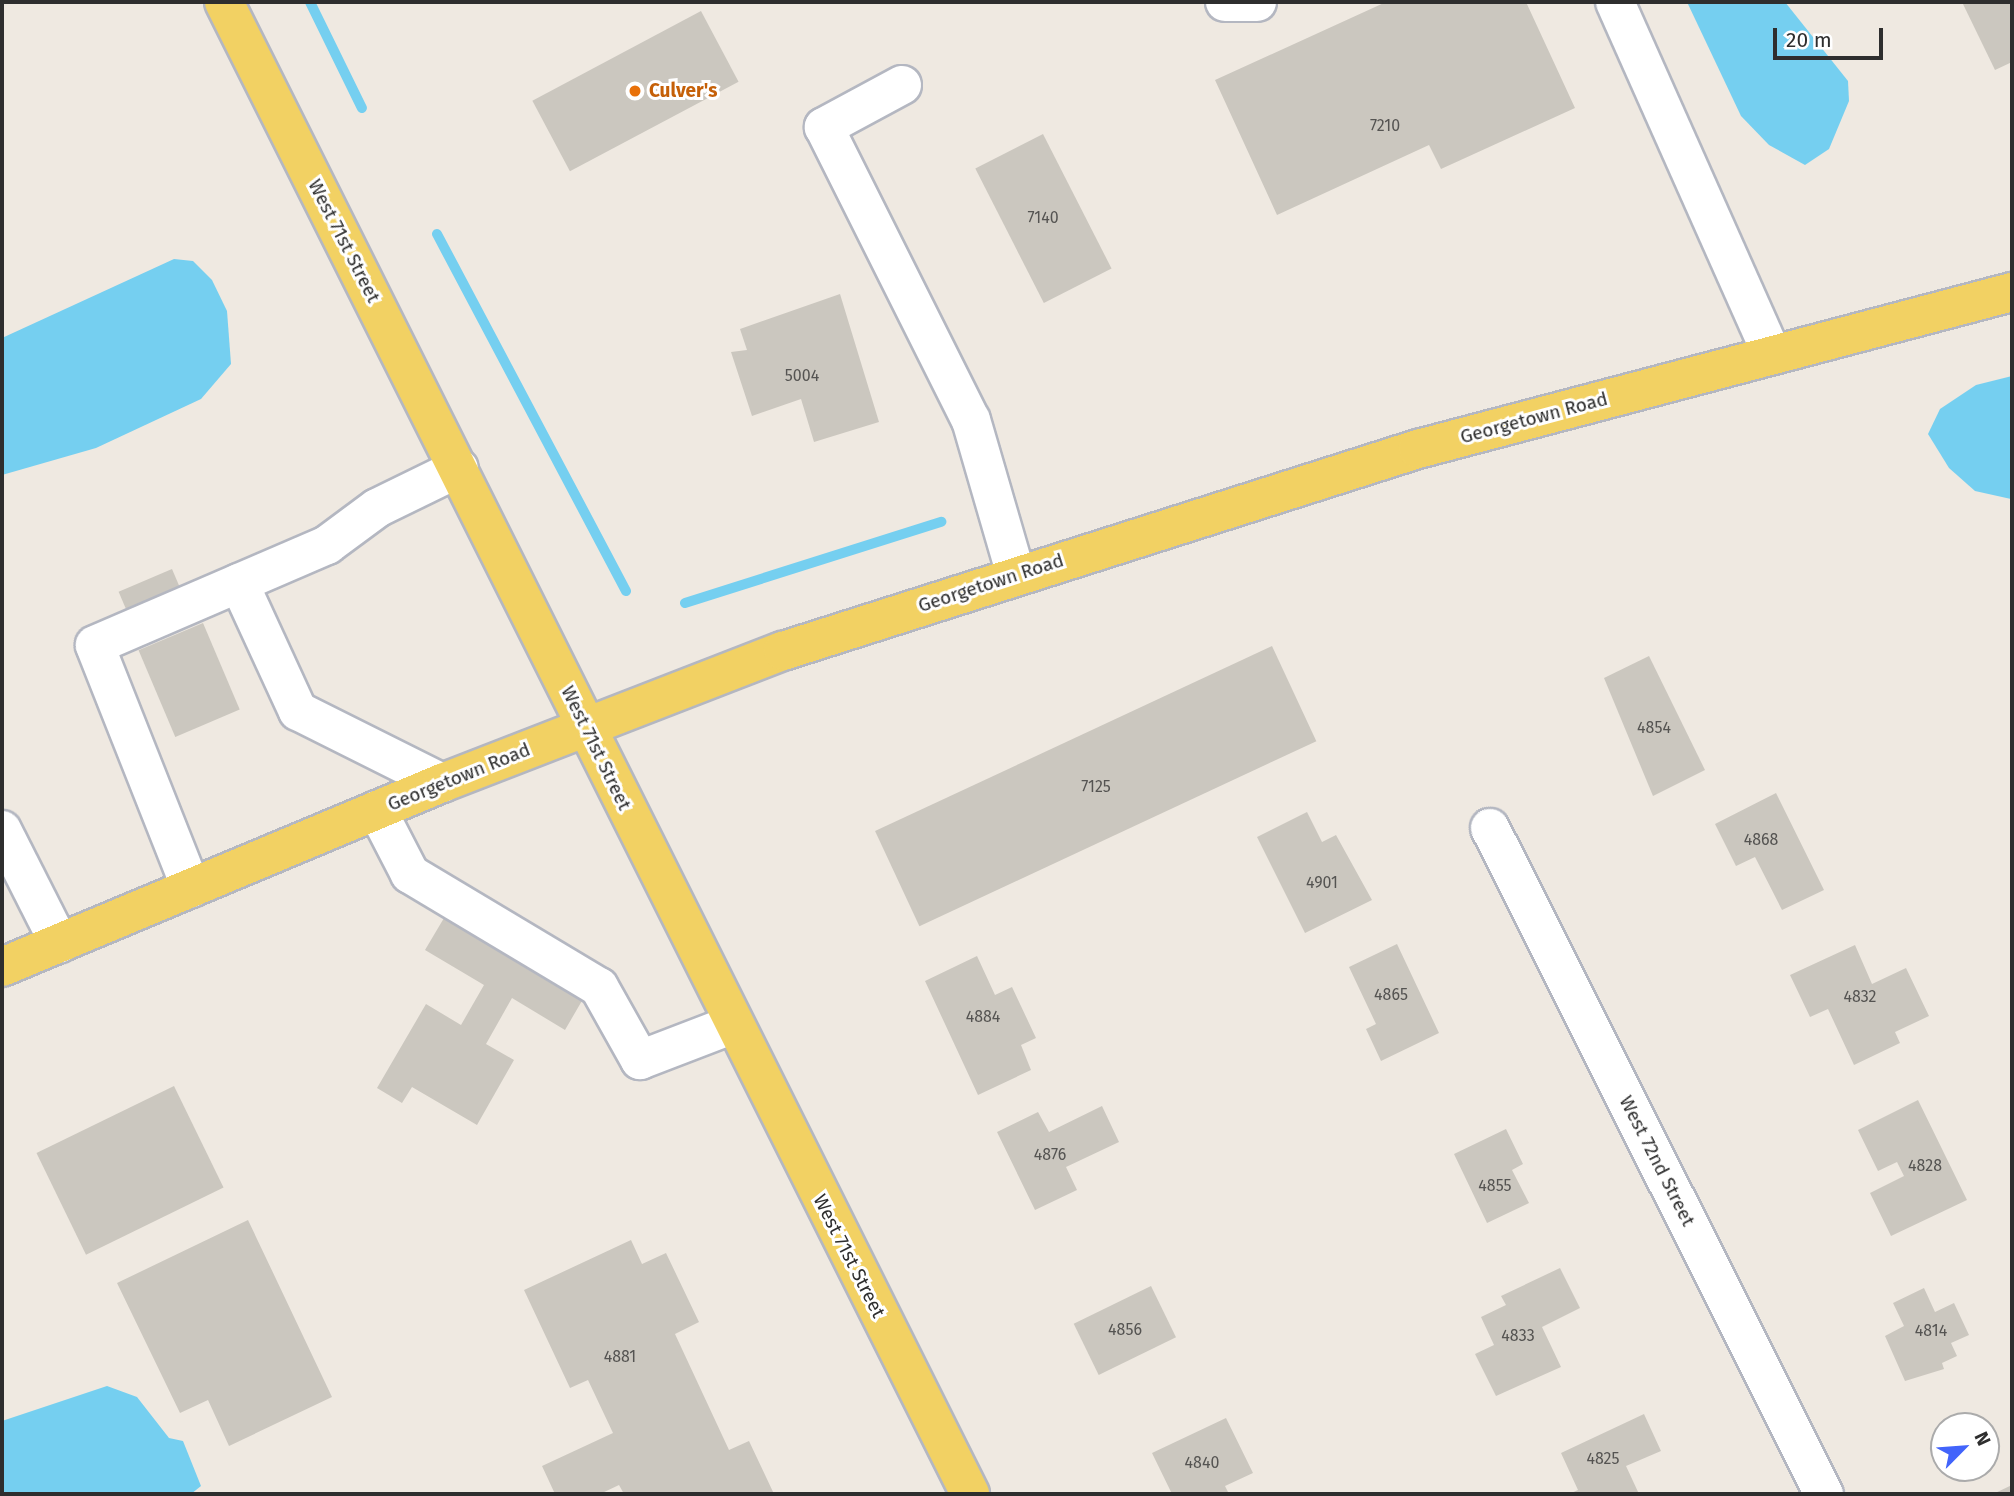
<!DOCTYPE html>
<style>
body{margin:0}
#map{position:relative;width:2014px;height:1496px;overflow:hidden;background:#efe9e1;font-family:"Fira Sans",sans-serif}
div>[style]{position:absolute}
.water>*{inset:0;background:#75cff0}
.stream>*{height:10px;margin:-5px;padding:0 5px;transform-origin:5px;border-radius:5px;background:#75cff0}
.building>*{inset:0;background:#cbc7bf;transform-origin:0 0}
.roads{filter:drop-shadow(2px 0 #b4b7c1) drop-shadow(-2px 0 #b4b7c1) drop-shadow(0 2px #b4b7c1) drop-shadow(0 -2px #b4b7c1)}
.minor>*{height:38px;margin:-19px;padding:0 19px;transform-origin:19px;border-radius:19px;background:#fff}
.major>*{height:38px;margin:-19px;padding:0 19px;transform-origin:19px;border-radius:19px;background:#f2d163}
.dots>*{width:19px;height:19px;translate:-50% -50%;box-sizing:border-box;border:4px solid #fff;border-radius:50%}
span{translate:-50% -50%;white-space:nowrap;text-align:center;line-height:1.15;-webkit-text-stroke:6px #fff;paint-order:stroke}
.number-label{font-size:16px;color:#555452}
.number-label span{-webkit-text-stroke-width:0}
.food-label{font-size:19px;color:#c56008;font-weight:700}
.left{translate:0 -50%;text-align:left}
.street-label{font-size:19px;color:#2e2e2e}
.frame{position:absolute;inset:0;border:4px solid #2e2e2e;pointer-events:none}
.north{position:absolute;left:1930px;top:1412px;width:70px;height:70px;box-sizing:border-box;background:#fff;border:2px solid #ababab;border-radius:50%;rotate:65deg;font-size:19px;font-weight:700;line-height:28px;text-align:center;color:#2e2e2e}
.north::after{content:'';display:block;margin:auto;width:24px;height:32px;background:#4264fb;clip-path:polygon(50% 0,100% 100%,50% 72%,0 100%)}
.scale{position:absolute;left:1773px;top:28px;width:110px;height:32px;box-sizing:border-box;border:4px solid #2e2e2e;border-top:0;padding-left:9px;font-size:21px;line-height:24px;white-space:nowrap;color:#2e2e2e;-webkit-text-stroke:5px #fff;paint-order:stroke}
</style>
<div id="map">
<div class="water">
<div style="clip-path:polygon(1687px 2px,1785px 2px,1848px 81px,1849px 101px,1829px 149px,1805px 165px,1769px 145px,1741px 116px)"></div>
<div style="clip-path:polygon(174px 259px,193px 261px,212px 280px,227px 311px,231px 364px,201px 399px,96px 448px,2px 475px,2px 338px)"></div>
<div style="clip-path:polygon(2012px 376px,2012px 499px,2011px 499px,1975px 491px,1949px 468px,1928px 434px,1940px 409px,1976px 385px)"></div>
<div style="clip-path:polygon(107px 1386px,137px 1397px,169px 1438px,183px 1441px,201px 1486px,191px 1494px,2px 1494px,2px 1421px)"></div>
</div>
<div class="stream">
<div style="left:310px;top:2px;width:118px;rotate:63.9deg"></div>
<div style="left:437px;top:234px;width:404px;rotate:62.1deg"></div>
<div style="left:685px;top:603px;width:269px;rotate:-17.6deg"></div>
</div>
<div class="building">
<div style="clip-path:polygon(1386px 2px,1526px 2px,1575px 108px,1441px 169px,1429px 145px,1277px 215px,1215px 80px)"></div>
<div style="clip-path:polygon(1962px 2px,2012px 2px,2012px 62px,1995px 70px)"></div>
<div style="left:701px;top:11px;width:80px;height:191px;rotate:62deg"></div>
<div style="left:1043px;top:134px;width:151px;height:76px;rotate:63deg"></div>
<div style="clip-path:polygon(840px 294px,879px 422px,814px 442px,801px 399px,752px 416px,731px 352px,747px 350px,740px 329px)"></div>
<div style="left:172px;top:569px;width:21px;height:58px;rotate:67deg"></div>
<div style="left:203px;top:623px;width:94px;height:70px;rotate:67deg"></div>
<div style="left:1272px;top:646px;width:105px;height:438px;rotate:65deg"></div>
<div style="clip-path:polygon(1649px 656px,1705px 770px,1653px 796px,1604px 678px)"></div>
<div style="clip-path:polygon(1776px 793px,1824px 890px,1782px 910px,1755px 857px,1736px 866px,1715px 824px)"></div>
<div style="clip-path:polygon(1307px 812px,1322px 842px,1336px 835px,1372px 900px,1305px 933px,1257px 837px)"></div>
<div style="clip-path:polygon(444px 918px,583px 999px,565px 1030px,512px 998px,486px 1044px,514px 1060px,477px 1125px,412px 1087px,402px 1103px,377px 1088px,426px 1004px,461px 1025px,484px 985px,425px 950px)"></div>
<div style="clip-path:polygon(1397px 944px,1439px 1033px,1381px 1061px,1366px 1029px,1376px 1024px,1349px 967px)"></div>
<div style="clip-path:polygon(1855px 945px,1872px 984px,1906px 968px,1929px 1016px,1895px 1032px,1900px 1043px,1854px 1065px,1828px 1009px,1810px 1017px,1790px 975px)"></div>
<div style="clip-path:polygon(977px 956px,995px 995px,1012px 987px,1036px 1038px,1021px 1045px,1031px 1070px,978px 1095px,925px 981px)"></div>
<div style="left:174px;top:1086px;width:113px;height:153px;rotate:64deg"></div>
<div style="clip-path:polygon(1918px 1100px,1967px 1200px,1891px 1236px,1870px 1193px,1904px 1176px,1897px 1162px,1878px 1171px,1858px 1130px)"></div>
<div style="clip-path:polygon(1102px 1106px,1119px 1142px,1066px 1167px,1077px 1190px,1035px 1210px,997px 1132px,1038px 1112px,1049px 1132px)"></div>
<div style="clip-path:polygon(1506px 1129px,1523px 1164px,1512px 1170px,1529px 1203px,1487px 1223px,1454px 1154px)"></div>
<div style="clip-path:polygon(248px 1220px,332px 1397px,229px 1446px,208px 1400px,180px 1413px,117px 1283px)"></div>
<div style="clip-path:polygon(631px 1240px,642px 1264px,666px 1253px,699px 1322px,675px 1334px,729px 1450px,749px 1441px,774px 1494px,624px 1494px,619px 1485px,600px 1494px,555px 1494px,542px 1466px,613px 1433px,588px 1380px,570px 1388px,524px 1290px)"></div>
<div style="clip-path:polygon(1560px 1268px,1580px 1308px,1542px 1327px,1561px 1367px,1496px 1396px,1475px 1354px,1494px 1345px,1481px 1317px,1506px 1305px,1501px 1296px)"></div>
<div style="left:1151px;top:1286px;width:57px;height:86px;rotate:64deg"></div>
<div style="clip-path:polygon(1924px 1288px,1935px 1312px,1954px 1303px,1969px 1335px,1951px 1343px,1957px 1356px,1942px 1363px,1944px 1369px,1905px 1381px,1885px 1336px,1904px 1326px,1893px 1303px)"></div>
<div style="clip-path:polygon(1644px 1414px,1661px 1451px,1626px 1466px,1639px 1494px,1569px 1494px,1578px 1490px,1561px 1453px)"></div>
<div style="clip-path:polygon(1226px 1418px,1253px 1473px,1225px 1486px,1229px 1494px,1172px 1494px,1152px 1453px)"></div>
<div style="clip-path:polygon(2012px 1485px,2012px 1494px,1993px 1494px)"></div>
</div>
<div class="roads">
<div class="minor">
<div style="left:1225px;top:2px;width:32px"></div>
<div style="left:1615px;top:2px;width:386px;rotate:66deg"></div>
<div style="left:902px;top:85px;width:89px;rotate:151.7deg"></div>
<div style="left:824px;top:127px;width:328px;rotate:63.4deg"></div>
<div style="left:971px;top:420px;width:161px;rotate:73.8deg"></div>
<div style="left:239px;top:583px;width:141px;rotate:65.3deg"></div>
<div style="left:298px;top:711px;width:161px;rotate:26.6deg"></div>
<div style="left:377px;top:810px;width:72px;rotate:62.7deg"></div>
<div style="left:410px;top:874px;width:220px;rotate:30.9deg"></div>
<div style="left:599px;top:987px;width:84px;rotate:60.7deg"></div>
<div style="left:640px;top:1060px;width:97px;rotate:-21deg"></div>
<div style="left:1490px;top:828px;width:745px;rotate:63.37deg"></div>
<div style="left:2px;top:830px;width:127px;rotate:63.2deg"></div>
<div style="left:191px;top:888px;width:261px;rotate:-111.6deg"></div>
<div style="left:95px;top:645px;width:253px;rotate:-23.3deg"></div>
<div style="left:327px;top:545px;width:62px;rotate:-36.5deg"></div>
<div style="left:377px;top:508px;width:91px;rotate:-26deg"></div>
</div>
<div class="major">
<div style="left:224px;top:2px;width:1668px;rotate:63.43deg"></div>
<div style="left:2px;top:967px;width:477px;rotate:-22.7deg"></div>
<div style="left:442px;top:783px;width:366px;rotate:-21.2deg"></div>
<div style="left:783px;top:651px;width:666px;rotate:-17.65deg"></div>
<div style="left:1418px;top:449px;width:614px;rotate:-14.81deg"></div>
</div>
</div>
<div class="dots">
<div style="left:635px;top:91px;background:#e8710a"></div>
</div>
<div class="number-label">
<span style="left:1385px;top:126px">7210</span>
<span style="left:1043px;top:218px">7140</span>
<span style="left:802px;top:376px">5004</span>
<span style="left:1654px;top:728px">4854</span>
<span style="left:1096px;top:787px">7125</span>
<span style="left:1761px;top:840px">4868</span>
<span style="left:1322px;top:883px">4901</span>
<span style="left:1391px;top:995px">4865</span>
<span style="left:1860px;top:997px">4832</span>
<span style="left:983px;top:1017px">4884</span>
<span style="left:1050px;top:1155px">4876</span>
<span style="left:1925px;top:1166px">4828</span>
<span style="left:1495px;top:1186px">4855</span>
<span style="left:1125px;top:1330px">4856</span>
<span style="left:1931px;top:1331px">4814</span>
<span style="left:1518px;top:1336px">4833</span>
<span style="left:620px;top:1357px">4881</span>
<span style="left:1603px;top:1459px">4825</span>
<span style="left:1202px;top:1463px">4840</span>
</div>
<div class="food-label">
<span class="left" style="left:649px;top:91px">Culver's</span>
</div>
<div class="street-label">
<span style="left:344px;top:241px;rotate:63deg">West 71st Street</span>
<span style="left:1534px;top:418px;rotate:-15deg">Georgetown Road</span>
<span style="left:991px;top:583px;rotate:-18deg">Georgetown Road</span>
<span style="left:596px;top:748px;rotate:64deg">West 71st Street</span>
<span style="left:459px;top:777px;rotate:-22deg">Georgetown Road</span>
<span style="left:1657px;top:1161px;rotate:63deg">West 72nd Street</span>
<span style="left:849px;top:1256px;rotate:63deg">West 71st Street</span>
</div>
<div class="frame"></div>
<div class="north">N</div>
<div class="scale">20 m</div>
</div>
